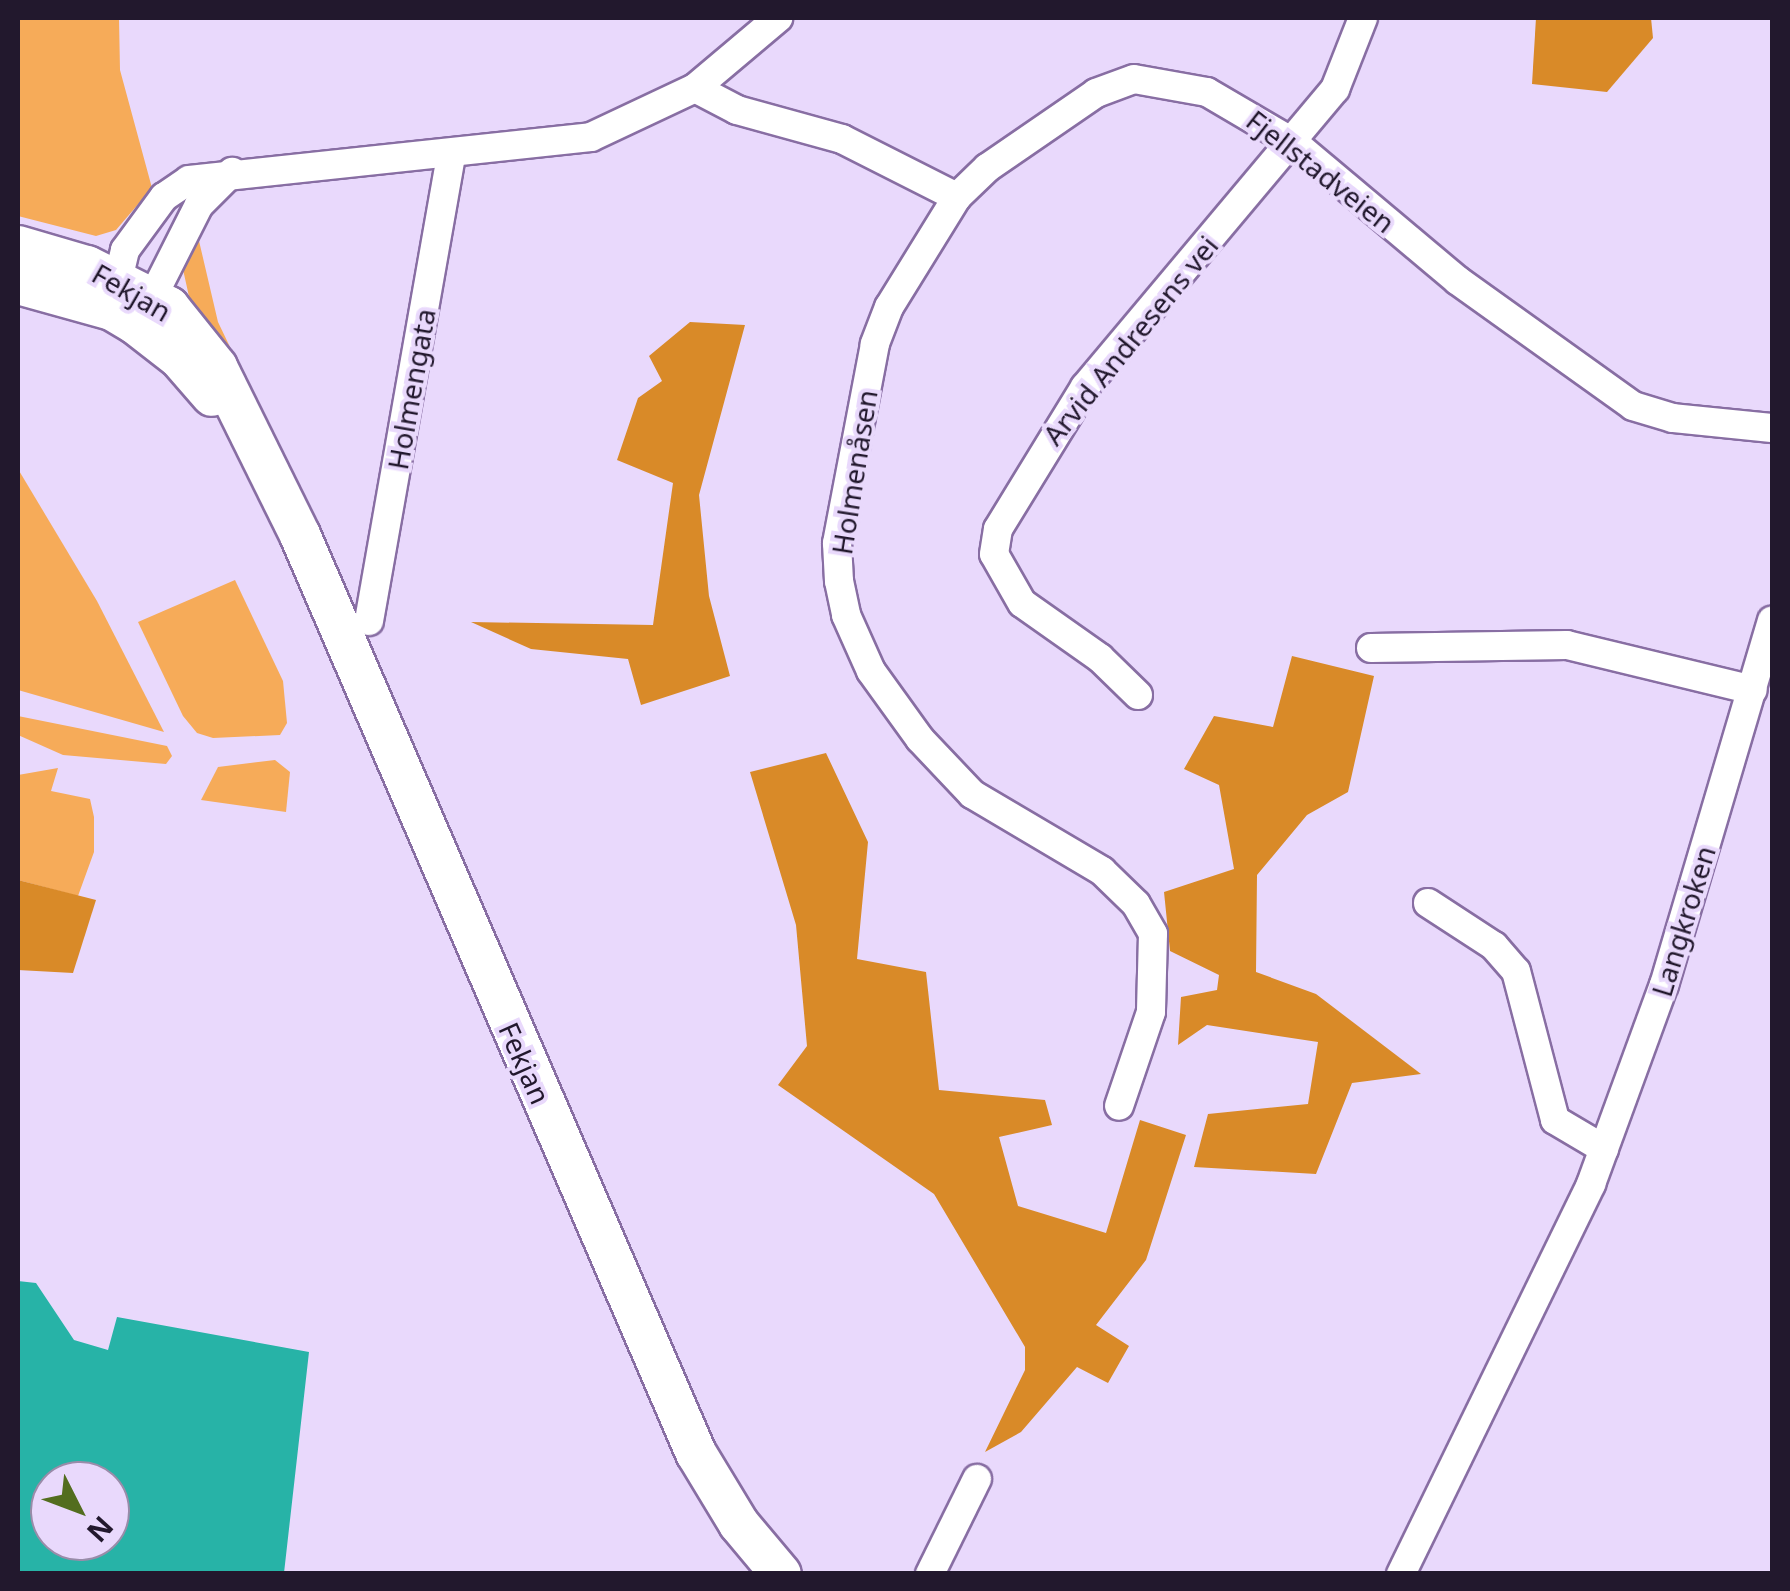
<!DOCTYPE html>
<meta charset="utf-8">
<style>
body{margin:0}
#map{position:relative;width:1790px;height:1591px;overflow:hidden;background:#e9d9fc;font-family:"Noto Sans",sans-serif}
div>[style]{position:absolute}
.green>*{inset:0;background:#f6ab59}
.forest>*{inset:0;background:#d98a28}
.water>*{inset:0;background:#27b3a7}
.roads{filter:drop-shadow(2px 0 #886ea3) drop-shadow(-2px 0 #886ea3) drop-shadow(0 2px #886ea3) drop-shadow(0 -2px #886ea3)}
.street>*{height:28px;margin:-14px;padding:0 14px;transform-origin:14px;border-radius:14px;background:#fff}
.secondary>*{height:40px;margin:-20px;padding:0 20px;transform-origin:20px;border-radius:20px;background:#fff}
span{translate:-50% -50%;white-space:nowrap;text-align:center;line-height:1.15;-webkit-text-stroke:8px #e9d9fc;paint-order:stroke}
.street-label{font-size:28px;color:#22182d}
.frame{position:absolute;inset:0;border:20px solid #22182d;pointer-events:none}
.north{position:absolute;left:30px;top:1461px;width:100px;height:100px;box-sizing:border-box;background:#e9d9fc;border:2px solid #998ca9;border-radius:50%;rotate:132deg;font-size:28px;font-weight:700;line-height:40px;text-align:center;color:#22182d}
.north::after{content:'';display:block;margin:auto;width:35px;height:45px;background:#536d1f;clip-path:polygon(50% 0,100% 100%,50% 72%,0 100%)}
</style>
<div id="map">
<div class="green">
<div style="clip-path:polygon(18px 18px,119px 18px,120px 70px,152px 188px,116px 230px,96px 236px,18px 216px)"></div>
<div style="clip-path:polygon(196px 228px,218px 322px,290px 472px,190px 301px,182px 265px)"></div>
<div style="clip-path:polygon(18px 469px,97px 601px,164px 732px,18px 690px)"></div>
<div style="clip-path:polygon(235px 580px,283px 681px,287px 723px,280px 735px,213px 738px,197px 733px,183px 716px,138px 622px)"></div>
<div style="clip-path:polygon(18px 716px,167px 746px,172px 756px,166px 764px,63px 755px,18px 735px)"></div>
<div style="clip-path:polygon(275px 760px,290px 772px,286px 812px,201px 800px,218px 767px)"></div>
<div style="clip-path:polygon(58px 768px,51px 791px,90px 799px,94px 817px,94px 852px,78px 896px,18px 880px,18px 775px)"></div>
</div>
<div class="forest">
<div style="clip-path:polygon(1536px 18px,1651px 18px,1653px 38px,1607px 92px,1532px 84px)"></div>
<div style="clip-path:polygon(690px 322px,745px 325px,699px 495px,709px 596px,730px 676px,641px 705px,628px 659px,531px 649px,471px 622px,653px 625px,673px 483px,617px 460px,638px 398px,662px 381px,649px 356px)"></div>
<div style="clip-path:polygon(1292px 656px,1374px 676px,1348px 792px,1307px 815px,1257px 875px,1256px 972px,1316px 994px,1421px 1074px,1352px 1083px,1316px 1174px,1194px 1167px,1208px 1114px,1308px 1104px,1318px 1042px,1207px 1025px,1178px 1045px,1181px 997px,1217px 990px,1219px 975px,1170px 951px,1164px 892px,1234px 869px,1219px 785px,1184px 769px,1214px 716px,1273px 727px)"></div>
<div style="clip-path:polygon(826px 753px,868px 842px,857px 959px,926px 972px,939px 1090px,1045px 1100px,1052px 1125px,999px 1137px,1018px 1206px,1106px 1233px,1140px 1120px,1186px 1135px,1146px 1260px,1096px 1325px,1129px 1346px,1108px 1383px,1077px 1367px,1021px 1432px,985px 1452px,1025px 1370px,1025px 1347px,934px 1194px,778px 1085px,807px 1046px,796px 925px,750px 772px)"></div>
<div style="clip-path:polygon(18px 880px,96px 900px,73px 973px,18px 970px)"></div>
</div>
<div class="water">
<div style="clip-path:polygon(evenodd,18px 1281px,36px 1283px,74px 1340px,108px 1350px,117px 1317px,309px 1352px,284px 1573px,18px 1573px,18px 1281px,50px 1481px,110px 1481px,110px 1541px,50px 1541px,50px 1481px)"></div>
</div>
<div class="roads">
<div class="street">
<div style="left:695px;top:88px;width:47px;rotate:27.6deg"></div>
<div style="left:737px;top:110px;width:109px;rotate:15.4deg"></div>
<div style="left:842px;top:139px;width:129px;rotate:26.8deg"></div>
<div style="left:957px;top:197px;width:42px;rotate:-44deg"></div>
<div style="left:987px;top:168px;width:132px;rotate:-34.5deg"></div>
<div style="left:1096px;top:93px;width:40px;rotate:-20.2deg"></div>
<div style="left:1134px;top:79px;width:74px;rotate:10.1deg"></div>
<div style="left:1207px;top:92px;width:101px;rotate:30.4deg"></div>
<div style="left:1294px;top:143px;width:213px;rotate:40deg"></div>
<div style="left:1457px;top:280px;width:216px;rotate:35.6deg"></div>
<div style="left:1633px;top:406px;width:42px;rotate:16.7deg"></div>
<div style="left:1673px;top:418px;width:100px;rotate:5.8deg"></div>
<div style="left:957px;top:197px;width:129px;rotate:121.7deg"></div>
<div style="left:889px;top:307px;width:40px;rotate:111deg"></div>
<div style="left:875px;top:344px;width:203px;rotate:100.8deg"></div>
<div style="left:837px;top:543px;width:38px;rotate:87deg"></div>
<div style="left:839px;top:581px;width:35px;rotate:78deg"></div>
<div style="left:846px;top:615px;width:61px;rotate:65.9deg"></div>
<div style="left:871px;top:671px;width:84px;rotate:54.2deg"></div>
<div style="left:920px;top:739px;width:76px;rotate:46.6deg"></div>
<div style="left:972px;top:794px;width:151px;rotate:30.6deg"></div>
<div style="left:1102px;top:871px;width:47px;rotate:44.1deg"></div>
<div style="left:1136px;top:904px;width:34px;rotate:60deg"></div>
<div style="left:1153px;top:934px;width:78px;rotate:91.5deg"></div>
<div style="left:1151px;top:1012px;width:99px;rotate:108.8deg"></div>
<div style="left:114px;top:297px;width:48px;rotate:-76.8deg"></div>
<div style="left:125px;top:250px;width:66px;rotate:-53.7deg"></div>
<div style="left:164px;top:197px;width:30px;rotate:-34deg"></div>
<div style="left:189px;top:180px;width:404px;rotate:-6.1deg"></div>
<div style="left:591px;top:137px;width:115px;rotate:-25.2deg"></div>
<div style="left:695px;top:88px;width:109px;rotate:-40.1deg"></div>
<div style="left:140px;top:308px;width:16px;rotate:-40deg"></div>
<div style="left:152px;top:298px;width:104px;rotate:-63.2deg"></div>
<div style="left:199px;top:205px;width:47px;rotate:-45deg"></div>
<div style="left:369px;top:621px;width:472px;rotate:-80deg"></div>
<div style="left:1371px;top:648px;width:196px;rotate:-0.9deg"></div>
<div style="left:1567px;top:645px;width:191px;rotate:13.6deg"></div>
<div style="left:1138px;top:695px;width:53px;rotate:-135.8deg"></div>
<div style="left:1100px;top:658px;width:95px;rotate:-144.8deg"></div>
<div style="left:1022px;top:603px;width:56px;rotate:-119.7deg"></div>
<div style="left:994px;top:554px;width:25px;rotate:-81deg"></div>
<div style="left:998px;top:529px;width:167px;rotate:-58.5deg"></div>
<div style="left:1085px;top:387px;width:389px;rotate:-50deg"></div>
<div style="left:1335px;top:89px;width:76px;rotate:-68.5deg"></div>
<div style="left:1428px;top:903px;width:79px;rotate:33.1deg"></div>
<div style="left:1494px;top:946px;width:33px;rotate:49deg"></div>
<div style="left:1516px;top:971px;width:154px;rotate:75.3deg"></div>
<div style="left:1555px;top:1120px;width:57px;rotate:30.6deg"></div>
<div style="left:930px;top:1574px;width:106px;rotate:-63.7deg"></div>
<div style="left:1401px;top:1574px;width:434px;rotate:-64deg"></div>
<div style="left:1591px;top:1184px;width:212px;rotate:-69.9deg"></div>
<div style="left:1664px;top:985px;width:380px;rotate:-73.5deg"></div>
</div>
<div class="secondary">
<div style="left:18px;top:246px;width:72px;rotate:16.2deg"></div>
<div style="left:87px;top:266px;width:92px;rotate:26.6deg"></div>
<div style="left:169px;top:307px;width:77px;rotate:51.3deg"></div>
<div style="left:217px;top:367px;width:187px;rotate:63.7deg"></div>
<div style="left:300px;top:535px;width:1000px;rotate:66.67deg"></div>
<div style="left:696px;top:1453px;width:83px;rotate:58.8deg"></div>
<div style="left:739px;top:1524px;width:65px;rotate:50deg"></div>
<div style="left:18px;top:284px;width:98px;rotate:15.5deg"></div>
<div style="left:112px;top:310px;width:26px;rotate:31deg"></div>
<div style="left:134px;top:323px;width:57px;rotate:37.9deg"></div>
<div style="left:179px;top:358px;width:50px;rotate:49deg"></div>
</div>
</div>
<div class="street-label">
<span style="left:1321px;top:171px;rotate:38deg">Fjellstadveien</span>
<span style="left:132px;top:292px;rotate:30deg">Fekjan</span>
<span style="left:1130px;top:340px;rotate:-51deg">Arvid Andresens vei</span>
<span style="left:411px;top:389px;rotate:-80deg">Holmengata</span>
<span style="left:854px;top:472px;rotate:-81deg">Holmenåsen</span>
<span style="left:1683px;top:921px;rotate:-73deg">Langkroken</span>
<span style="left:525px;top:1063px;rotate:66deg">Fekjan</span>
</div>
<div class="frame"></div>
<div class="north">N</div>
</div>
